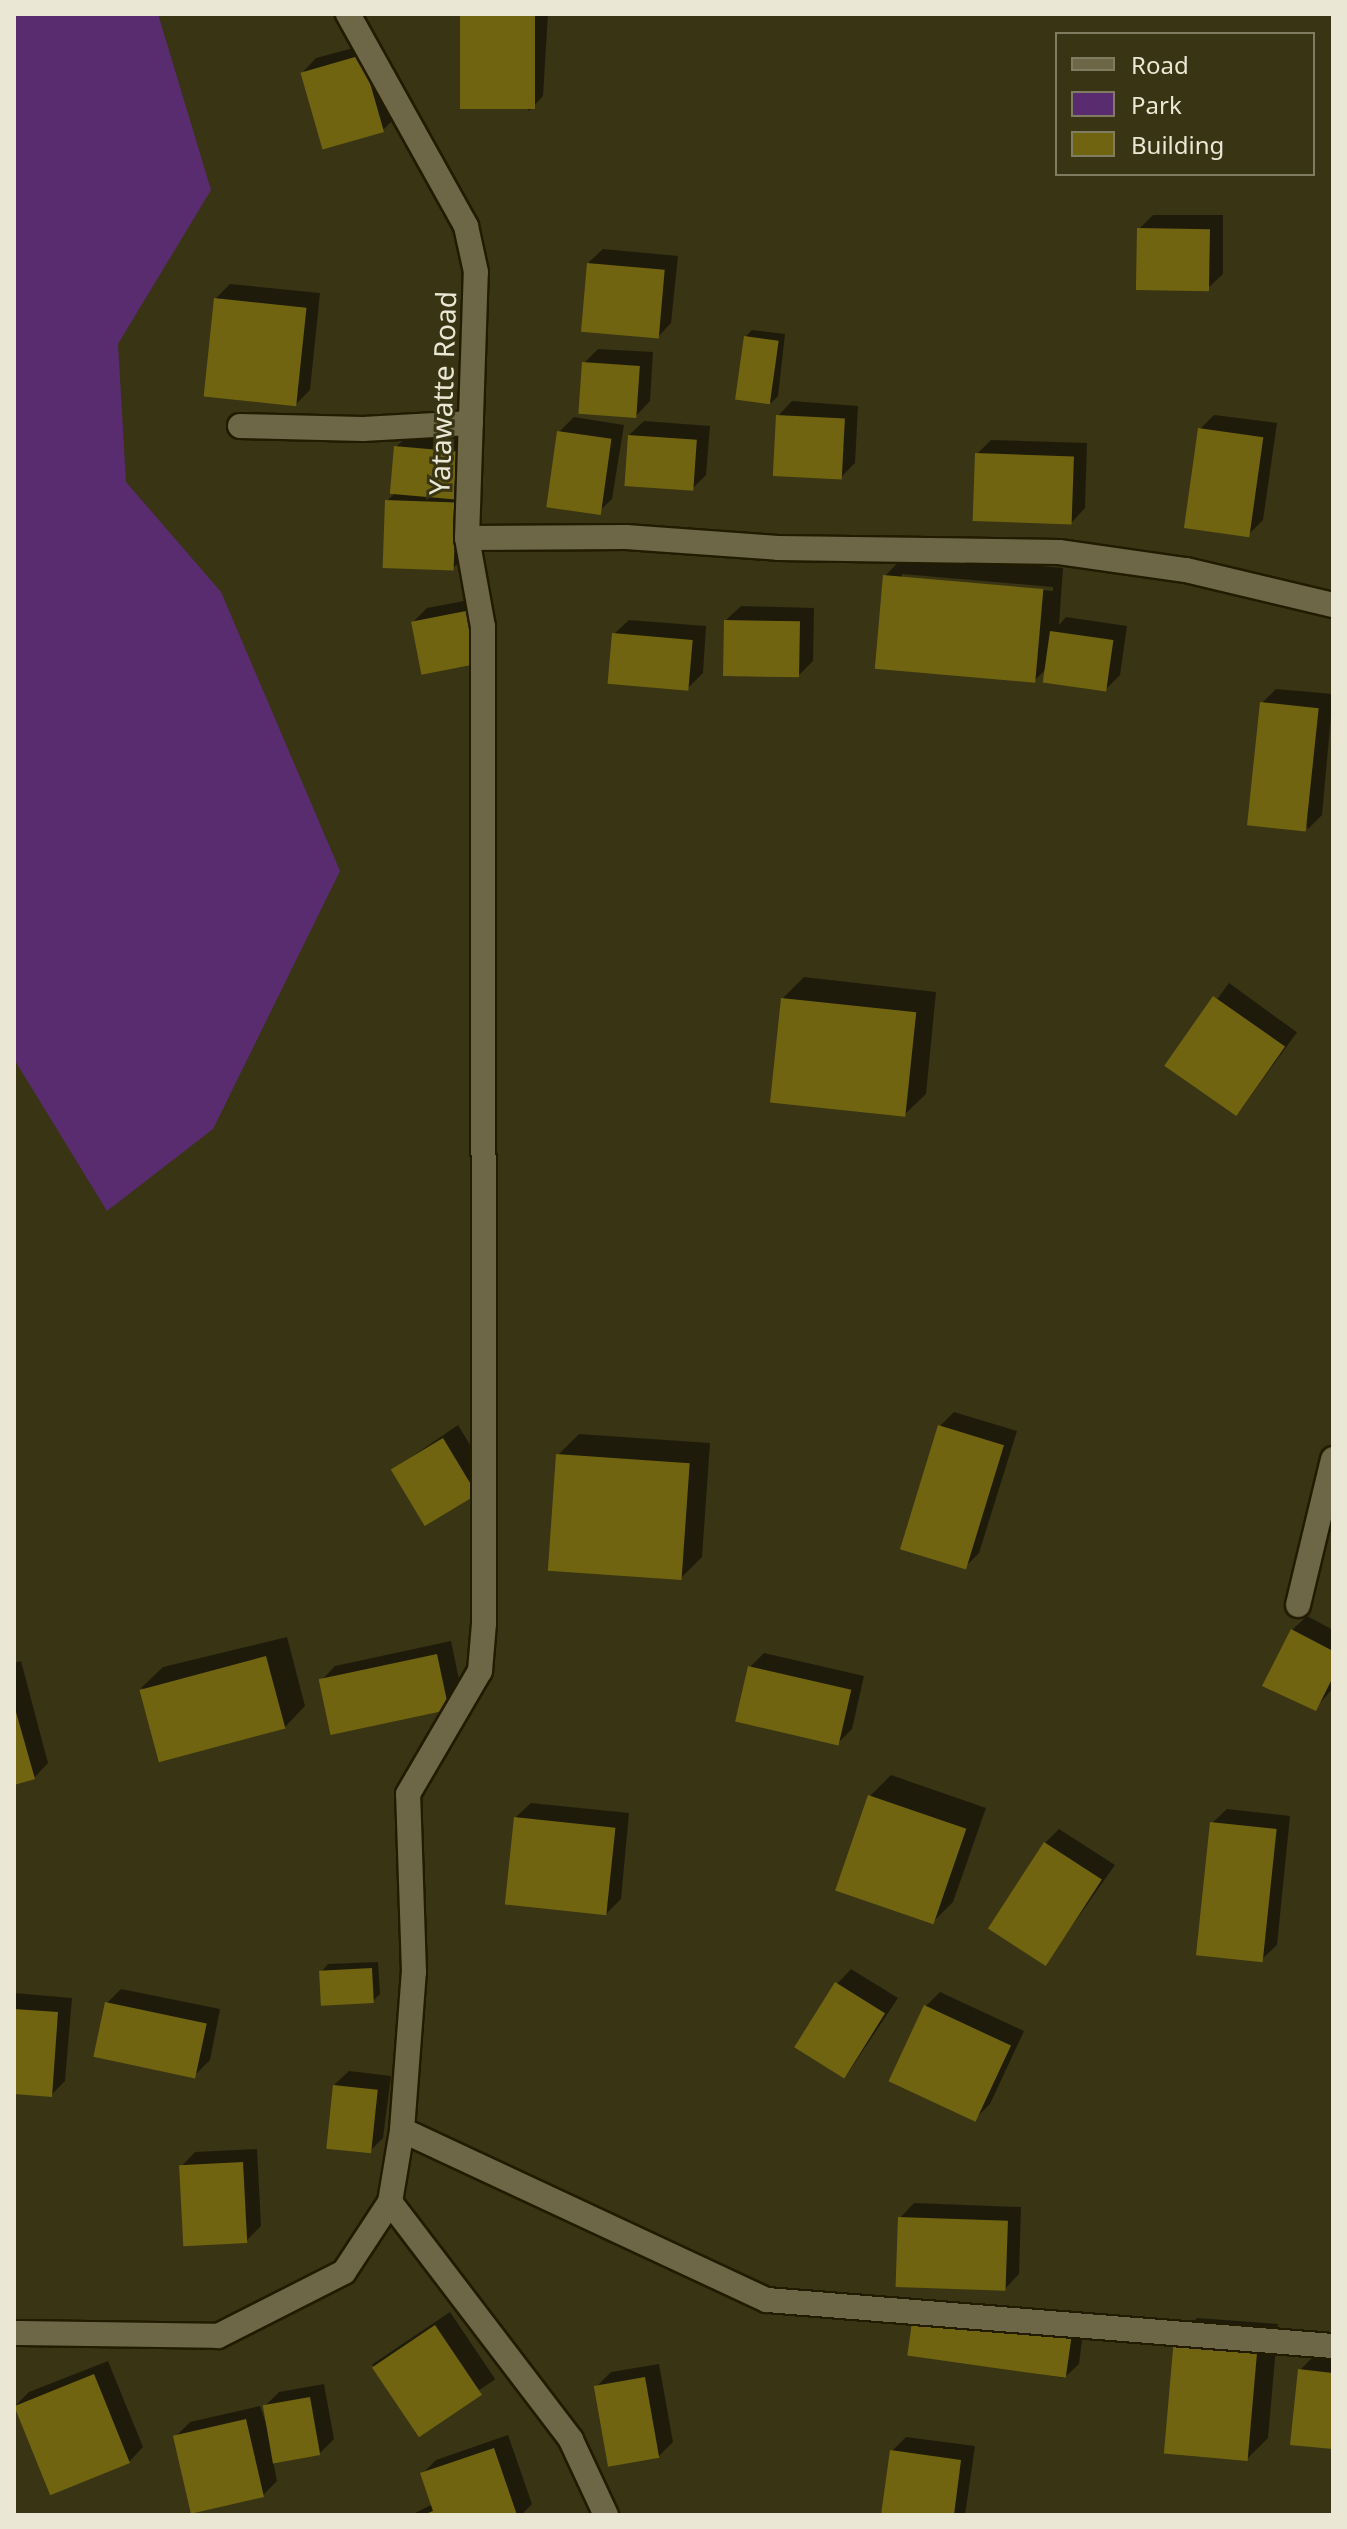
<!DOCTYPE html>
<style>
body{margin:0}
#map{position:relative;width:1347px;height:2529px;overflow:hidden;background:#393414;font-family:"Noto Sans",sans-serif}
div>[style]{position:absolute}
.green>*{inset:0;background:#582c6e}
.shadow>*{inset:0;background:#0007;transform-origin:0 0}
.building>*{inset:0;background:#716410;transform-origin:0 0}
.roads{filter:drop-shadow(2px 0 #211b00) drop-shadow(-2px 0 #211b00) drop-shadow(0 2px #211b00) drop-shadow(0 -2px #211b00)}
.street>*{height:24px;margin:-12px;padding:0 12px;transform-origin:12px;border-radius:12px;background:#6d6747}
span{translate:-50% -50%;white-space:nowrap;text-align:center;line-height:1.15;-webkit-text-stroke:6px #393414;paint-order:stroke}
.street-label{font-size:28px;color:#eae7d5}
.frame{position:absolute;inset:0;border:16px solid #eae7d5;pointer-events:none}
.legend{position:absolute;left:1055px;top:32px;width:260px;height:144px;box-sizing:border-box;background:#393414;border:2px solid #807c61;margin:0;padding:10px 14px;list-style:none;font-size:24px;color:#eae7d5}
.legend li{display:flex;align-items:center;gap:16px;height:40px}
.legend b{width:40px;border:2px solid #807c61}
</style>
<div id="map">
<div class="green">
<div style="clip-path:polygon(14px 14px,158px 14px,211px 190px,118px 344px,126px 482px,221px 592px,340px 871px,213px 1129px,107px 1211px,14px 1059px)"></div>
</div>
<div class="shadow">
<div style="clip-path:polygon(462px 14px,548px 14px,543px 96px,529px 111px)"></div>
<div style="clip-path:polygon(376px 42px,397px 116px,383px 130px,302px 73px,316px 58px)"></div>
<div style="clip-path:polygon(1153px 215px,1223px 215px,1223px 274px,1208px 288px,1139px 229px)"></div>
<div style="clip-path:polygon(603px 249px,678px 256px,671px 323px,657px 338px,588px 263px)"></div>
<div style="clip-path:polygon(230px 284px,320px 293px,310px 390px,296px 404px,216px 298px)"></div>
<div style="clip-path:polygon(752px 330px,785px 334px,778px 396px,771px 403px,745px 337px)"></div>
<div style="clip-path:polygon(598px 349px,653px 352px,650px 401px,636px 416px,584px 363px)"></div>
<div style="clip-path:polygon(792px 401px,858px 406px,855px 463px,841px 477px,778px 416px)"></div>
<div style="clip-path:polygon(1214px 415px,1277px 423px,1263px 520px,1249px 534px,1200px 429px)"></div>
<div style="clip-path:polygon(574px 417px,624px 425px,612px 499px,597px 513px,559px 432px)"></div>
<div style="clip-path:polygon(644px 421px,710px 426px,706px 475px,692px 489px,629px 435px)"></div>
<div style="clip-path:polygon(410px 433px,477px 438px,469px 552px,454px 567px,387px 501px,396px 492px,396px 447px)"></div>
<div style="clip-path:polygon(991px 440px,1087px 443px,1085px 508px,1071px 523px,977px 454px)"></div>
<div style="clip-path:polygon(evenodd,906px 554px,1063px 568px,1059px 625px,1066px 617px,1127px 626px,1120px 675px,1106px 689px,1047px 668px,1035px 680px,885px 576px,906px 554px,902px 574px,1053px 587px,1053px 591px,902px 578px,902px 574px)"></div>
<div style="clip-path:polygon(485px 597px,494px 646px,413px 622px,427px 608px)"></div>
<div style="clip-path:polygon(741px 606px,814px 608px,813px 661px,799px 675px,726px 620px)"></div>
<div style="clip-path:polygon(629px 620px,706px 626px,703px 673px,688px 688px,614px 634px)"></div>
<div style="clip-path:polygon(1276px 689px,1333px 694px,1322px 815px,1308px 829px,1262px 703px)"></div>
<div style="clip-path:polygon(804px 977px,936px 992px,926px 1094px,904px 1115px,783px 998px)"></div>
<div style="left:1229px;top:983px;width:84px;height:102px;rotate:36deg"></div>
<div style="clip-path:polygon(954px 1412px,1017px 1431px,979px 1553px,965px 1567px,940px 1426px)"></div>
<div style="clip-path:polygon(458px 1425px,490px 1478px,475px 1492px,394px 1469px)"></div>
<div style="clip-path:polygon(579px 1434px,710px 1443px,702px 1557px,681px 1578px,558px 1455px)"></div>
<div style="clip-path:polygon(1307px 1616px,1333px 1630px,1333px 1688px,1315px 1709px,1292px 1630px)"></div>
<div style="clip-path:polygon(287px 1637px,305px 1706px,284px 1728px,141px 1688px,163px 1667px)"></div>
<div style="clip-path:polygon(451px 1641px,462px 1694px,448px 1708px,321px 1681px,335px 1666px)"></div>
<div style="clip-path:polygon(764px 1653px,864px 1676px,852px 1729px,837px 1744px,750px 1667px)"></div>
<div style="clip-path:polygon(21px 1661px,48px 1763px,34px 1778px,14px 1783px,14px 1663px)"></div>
<div style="clip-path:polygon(891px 1775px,986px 1808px,953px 1902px,932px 1923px,870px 1796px)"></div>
<div style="clip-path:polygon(531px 1803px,629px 1813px,621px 1899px,606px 1914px,516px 1817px)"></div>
<div style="clip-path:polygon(1227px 1809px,1290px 1816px,1277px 1945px,1262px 1959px,1212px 1823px)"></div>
<div style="clip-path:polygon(1059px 1829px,1115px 1865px,1045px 1964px,1045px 1843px)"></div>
<div style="clip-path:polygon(378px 1962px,380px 1994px,373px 2001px,322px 1971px,328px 1964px)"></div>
<div style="clip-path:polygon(851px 1969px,898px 1998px,846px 2076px,837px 1984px)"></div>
<div style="clip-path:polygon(121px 1989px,220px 2009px,210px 2060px,196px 2074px,107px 2003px)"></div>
<div style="clip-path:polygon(940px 1992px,1024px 2031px,990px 2104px,976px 2118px,926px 2006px)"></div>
<div style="clip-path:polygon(14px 1993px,72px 1998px,65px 2081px,51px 2095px,14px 2092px)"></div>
<div style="clip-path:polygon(349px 2071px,391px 2076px,383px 2138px,369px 2152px,334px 2085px)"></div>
<div style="clip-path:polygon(257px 2149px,261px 2226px,246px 2241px,181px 2167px,195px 2152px)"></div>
<div style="clip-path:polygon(914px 2203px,1021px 2207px,1019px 2274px,1005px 2289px,900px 2218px)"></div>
<div style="left:450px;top:2312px;width:81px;height:94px;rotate:56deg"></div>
<div style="clip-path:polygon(1197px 2318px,1278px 2324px,1268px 2438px,1247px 2459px,1176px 2339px)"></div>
<div style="clip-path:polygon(1084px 2324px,1079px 2364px,1064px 2378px,909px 2354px)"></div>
<div style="clip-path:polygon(1314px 2356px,1333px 2358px,1333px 2447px,1300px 2370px)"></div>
<div style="clip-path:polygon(108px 2361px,143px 2447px,129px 2462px,15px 2406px,29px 2392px)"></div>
<div style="clip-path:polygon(659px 2364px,673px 2442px,659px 2456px,596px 2387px,611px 2372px)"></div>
<div style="clip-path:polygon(324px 2384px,334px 2439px,320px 2453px,273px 2461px,277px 2481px,263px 2495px,175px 2437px,190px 2422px,260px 2406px,271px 2438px,265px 2406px,279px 2392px)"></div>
<div style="clip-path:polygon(508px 2435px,532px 2504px,521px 2515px,411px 2515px,433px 2504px,422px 2474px,436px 2460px)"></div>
<div style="clip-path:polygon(906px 2437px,975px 2446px,965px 2515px,883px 2515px,892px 2451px)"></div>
</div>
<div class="building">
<div style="left:460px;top:14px;width:75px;height:95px"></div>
<div style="left:362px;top:55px;width:80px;height:64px;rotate:74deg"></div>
<div style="left:1137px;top:228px;width:73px;height:62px;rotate:1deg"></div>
<div style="left:587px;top:263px;width:78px;height:69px;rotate:5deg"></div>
<div style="left:214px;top:298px;width:93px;height:99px;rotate:6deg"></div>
<div style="left:744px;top:336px;width:35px;height:64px;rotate:8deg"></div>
<div style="left:582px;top:362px;width:58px;height:52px;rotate:4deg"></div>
<div style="left:776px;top:415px;width:69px;height:61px;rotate:3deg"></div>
<div style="left:1198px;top:428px;width:66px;height:101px;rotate:8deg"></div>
<div style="left:557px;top:431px;width:55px;height:77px;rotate:8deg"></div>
<div style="left:628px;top:435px;width:69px;height:51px;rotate:4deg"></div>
<div style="left:394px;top:446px;width:69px;height:48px;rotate:5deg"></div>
<div style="left:975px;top:453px;width:99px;height:68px;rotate:2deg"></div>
<div style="left:385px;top:500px;width:71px;height:68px;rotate:2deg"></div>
<div style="left:883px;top:575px;width:161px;height:94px;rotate:5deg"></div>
<div style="left:471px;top:610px;width:54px;height:61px;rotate:79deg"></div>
<div style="left:724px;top:620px;width:76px;height:56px;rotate:1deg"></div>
<div style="left:1050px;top:631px;width:64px;height:52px;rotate:8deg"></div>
<div style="left:612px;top:633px;width:81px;height:51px;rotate:5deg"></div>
<div style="left:1260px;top:702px;width:59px;height:124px;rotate:6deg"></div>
<div style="left:1213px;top:996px;width:88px;height:85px;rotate:35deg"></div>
<div style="left:781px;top:998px;width:136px;height:105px;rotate:6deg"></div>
<div style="left:938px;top:1425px;width:69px;height:130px;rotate:17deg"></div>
<div style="left:443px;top:1438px;width:66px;height:61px;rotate:59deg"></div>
<div style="left:556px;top:1454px;width:134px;height:117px;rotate:4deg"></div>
<div style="clip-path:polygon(1291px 1629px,1333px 1651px,1333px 1677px,1316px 1711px,1262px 1686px)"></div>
<div style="left:437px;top:1654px;width:57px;height:121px;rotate:78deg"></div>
<div style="left:266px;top:1656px;width:75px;height:131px;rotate:75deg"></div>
<div style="left:748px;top:1666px;width:106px;height:57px;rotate:13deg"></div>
<div style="clip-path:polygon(14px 1705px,35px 1779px,14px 1785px)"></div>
<div style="left:868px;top:1795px;width:104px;height:101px;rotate:19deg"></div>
<div style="left:514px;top:1817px;width:102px;height:88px;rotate:6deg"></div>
<div style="left:1210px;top:1822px;width:67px;height:134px;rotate:6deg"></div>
<div style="left:1044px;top:1842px;width:69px;height:103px;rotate:33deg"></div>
<div style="left:372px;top:1968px;width:35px;height:53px;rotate:87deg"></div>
<div style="left:835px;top:1982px;width:59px;height:77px;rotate:32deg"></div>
<div style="left:105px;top:2002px;width:104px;height:56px;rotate:12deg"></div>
<div style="left:924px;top:2005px;width:96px;height:84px;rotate:25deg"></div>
<div style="clip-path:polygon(14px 2009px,58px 2012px,52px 2097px,14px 2094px)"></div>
<div style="left:333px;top:2085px;width:45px;height:64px;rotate:6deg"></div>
<div style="left:243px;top:2162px;width:81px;height:64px;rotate:87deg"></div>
<div style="left:898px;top:2217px;width:110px;height:70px;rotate:2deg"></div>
<div style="left:913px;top:2315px;width:160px;height:41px;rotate:8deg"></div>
<div style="left:435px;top:2325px;width:84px;height:76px;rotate:56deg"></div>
<div style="left:1174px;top:2338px;width:84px;height:116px;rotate:5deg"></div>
<div style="clip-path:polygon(1298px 2369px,1333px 2373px,1333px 2449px,1290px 2445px)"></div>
<div style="left:94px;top:2374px;width:96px;height:86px;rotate:68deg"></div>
<div style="left:645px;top:2377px;width:82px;height:52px;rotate:80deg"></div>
<div style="left:310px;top:2397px;width:59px;height:48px;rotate:80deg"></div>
<div style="left:246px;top:2419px;width:80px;height:75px;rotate:77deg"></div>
<div style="clip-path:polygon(494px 2448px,517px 2515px,423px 2515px,433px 2511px,420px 2473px)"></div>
<div style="clip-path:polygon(890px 2450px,961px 2460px,954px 2515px,881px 2515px)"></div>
</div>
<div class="roads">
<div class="street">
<div style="left:240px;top:426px;width:123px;rotate:1.4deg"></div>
<div style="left:363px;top:429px;width:108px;rotate:-3.2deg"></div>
<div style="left:467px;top:538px;width:159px;rotate:-0.4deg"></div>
<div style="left:626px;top:537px;width:152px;rotate:4.1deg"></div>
<div style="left:778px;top:548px;width:281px;rotate:0.8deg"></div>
<div style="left:1059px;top:552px;width:128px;rotate:8.1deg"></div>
<div style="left:1186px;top:570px;width:151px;rotate:13.4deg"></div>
<div style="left:1298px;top:1605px;width:150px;rotate:-76.5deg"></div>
<div style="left:402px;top:2130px;width:403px;rotate:25deg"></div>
<div style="left:767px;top:2300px;width:568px;rotate:4.65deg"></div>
<div style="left:390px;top:2202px;width:299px;rotate:52.7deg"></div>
<div style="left:571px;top:2440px;width:83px;rotate:65deg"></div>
<div style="left:14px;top:2333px;width:204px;rotate:0.8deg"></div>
<div style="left:218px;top:2336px;width:141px;rotate:-26.9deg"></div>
<div style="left:344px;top:2272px;width:84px;rotate:-56.7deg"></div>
<div style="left:390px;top:2202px;width:73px;rotate:-80.5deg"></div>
<div style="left:402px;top:2130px;width:158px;rotate:-85.7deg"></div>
<div style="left:414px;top:1972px;width:178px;rotate:-91.9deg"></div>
<div style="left:408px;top:1794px;width:143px;rotate:-59.7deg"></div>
<div style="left:480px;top:1671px;width:48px;rotate:-85.2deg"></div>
<div style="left:484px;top:1623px;width:996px;rotate:-90.06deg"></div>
<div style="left:483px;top:627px;width:90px;rotate:-100.2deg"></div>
<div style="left:467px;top:538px;width:266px;rotate:-88.1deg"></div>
<div style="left:476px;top:272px;width:47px;rotate:-102.3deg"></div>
<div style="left:466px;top:226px;width:243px;rotate:-119.1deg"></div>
</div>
</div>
<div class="street-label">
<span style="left:442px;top:393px;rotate:-88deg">Yatawatte Road</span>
</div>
<div class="frame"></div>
<ul class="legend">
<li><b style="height:10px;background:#6d6747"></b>Road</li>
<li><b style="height:22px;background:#582c6e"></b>Park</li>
<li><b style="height:22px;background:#716410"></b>Building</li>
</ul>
</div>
